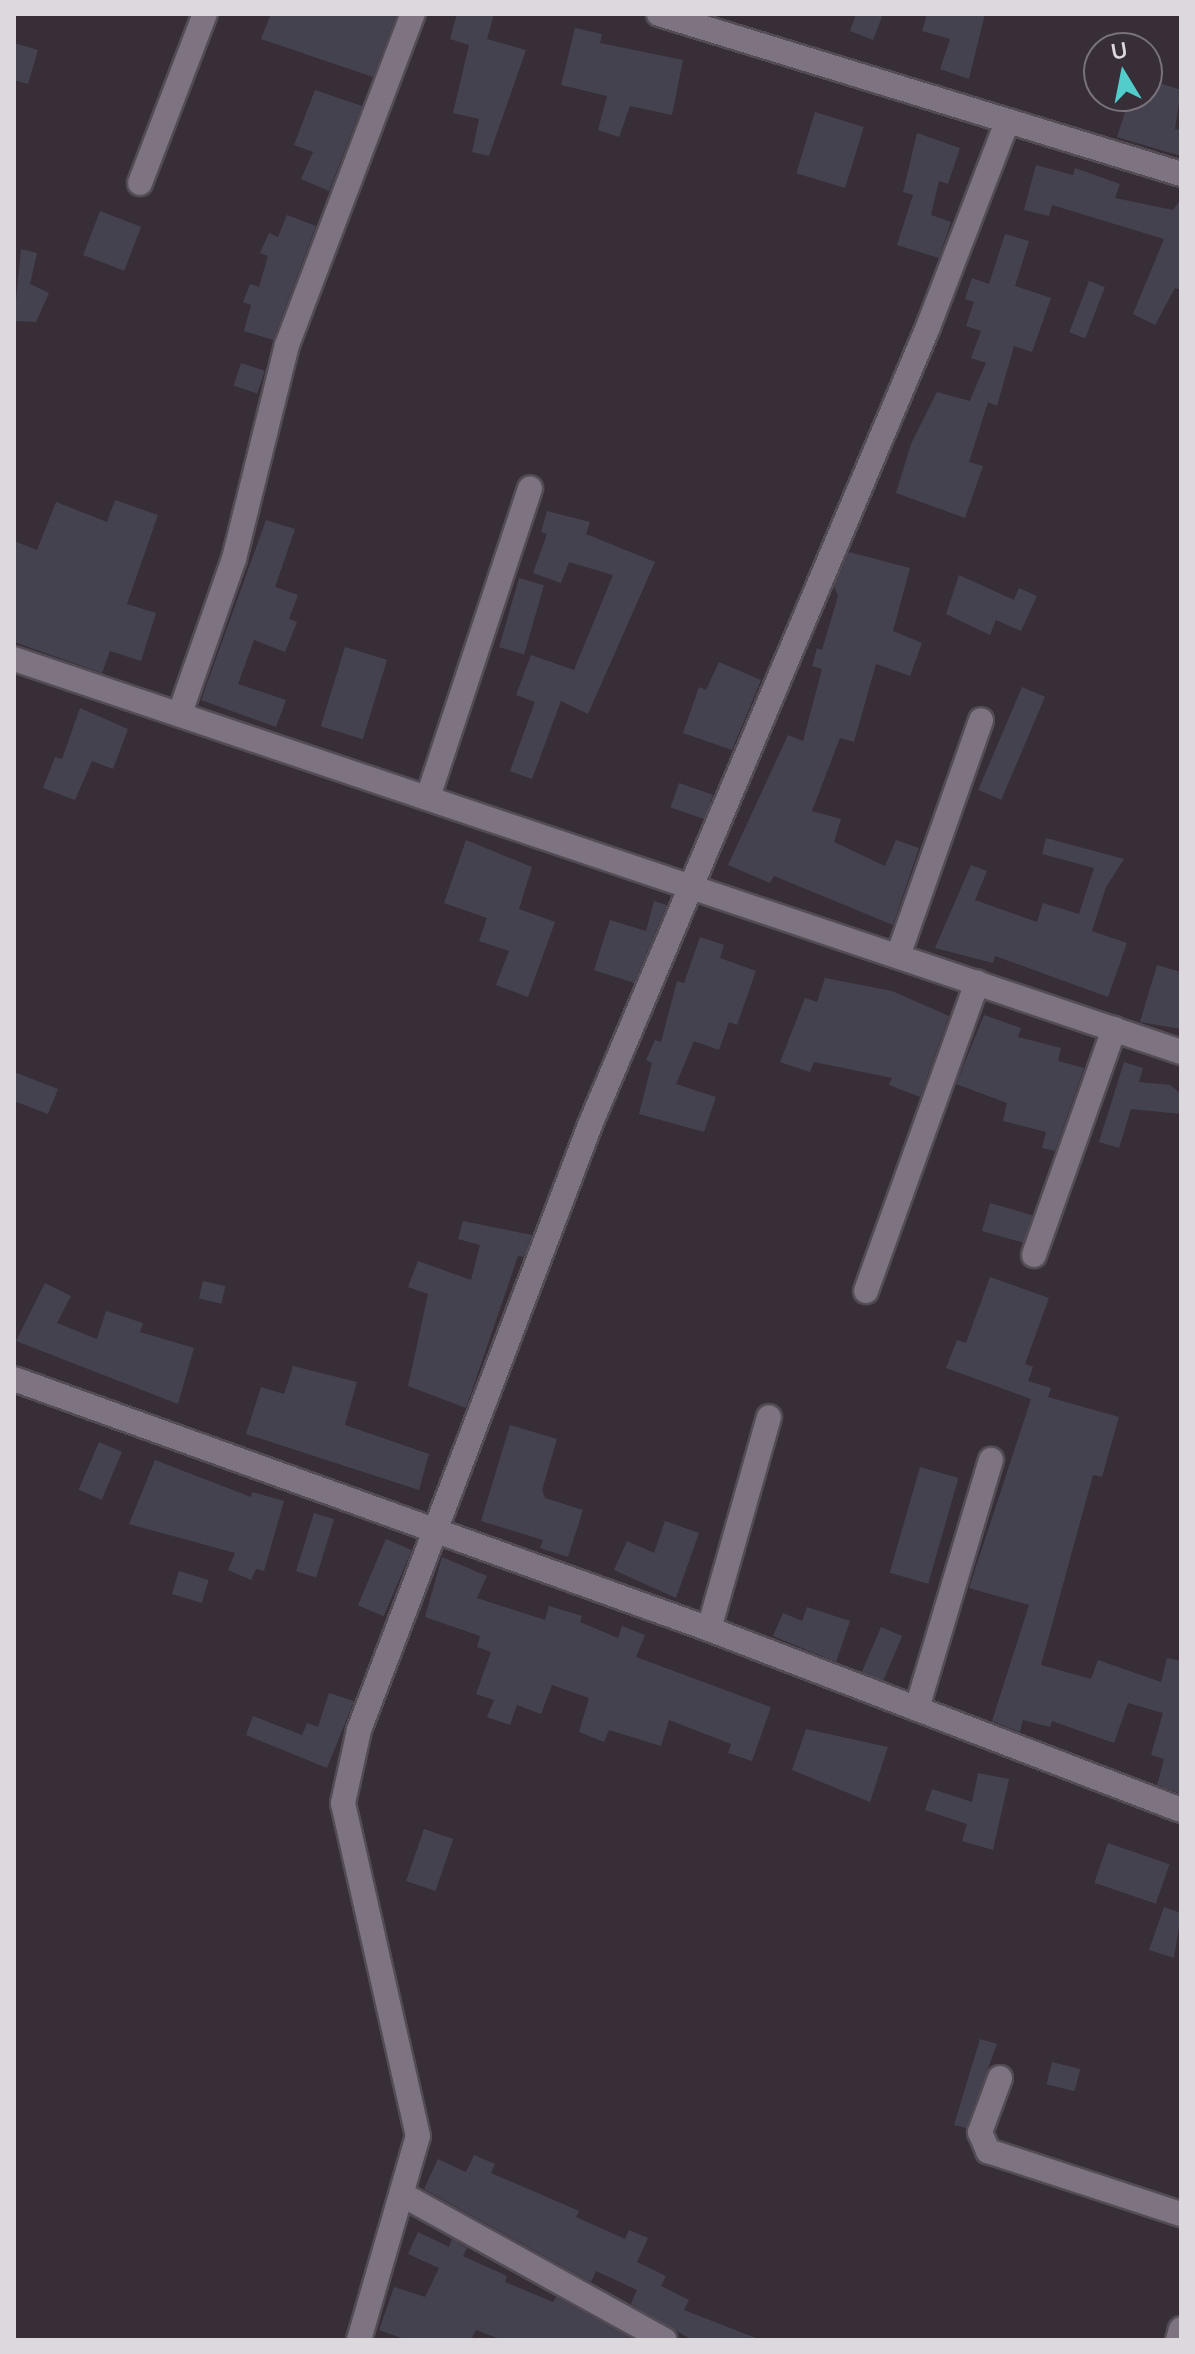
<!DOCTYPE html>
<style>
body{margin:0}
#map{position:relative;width:1195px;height:2354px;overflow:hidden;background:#372e38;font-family:Mulish,sans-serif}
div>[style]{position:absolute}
.building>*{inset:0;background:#45424f;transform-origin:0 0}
.roads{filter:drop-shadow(2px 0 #534c55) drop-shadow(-2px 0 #534c55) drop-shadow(0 2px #534c55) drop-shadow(0 -2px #534c55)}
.minor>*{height:24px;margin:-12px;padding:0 12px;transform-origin:12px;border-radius:12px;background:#7e7380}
span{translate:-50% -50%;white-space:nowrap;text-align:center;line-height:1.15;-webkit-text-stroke:8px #372e38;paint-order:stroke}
.frame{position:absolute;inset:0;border:16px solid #ddd7de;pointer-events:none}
.north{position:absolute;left:1083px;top:32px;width:80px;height:80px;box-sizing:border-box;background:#372e38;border:2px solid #79727a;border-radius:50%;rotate:350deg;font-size:22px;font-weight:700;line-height:32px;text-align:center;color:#ddd7de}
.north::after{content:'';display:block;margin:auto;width:28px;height:36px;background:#53cdcb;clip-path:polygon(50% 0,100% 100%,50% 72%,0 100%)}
</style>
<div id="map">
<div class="building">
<div style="clip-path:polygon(271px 14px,397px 14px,373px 77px,261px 39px)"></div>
<div style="clip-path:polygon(457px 14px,494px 14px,487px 39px,526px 50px,489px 156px,472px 152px,479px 119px,453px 113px,469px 45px,450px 39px)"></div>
<div style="clip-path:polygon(856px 14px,883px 14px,873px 40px,850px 31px)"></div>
<div style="clip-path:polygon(927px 14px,985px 14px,969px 79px,940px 69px,950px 39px,922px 31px)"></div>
<div style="clip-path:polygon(575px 28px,602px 34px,600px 43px,683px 60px,672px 115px,630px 106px,619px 137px,598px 130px,607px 96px,561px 85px)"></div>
<div style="clip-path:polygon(14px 43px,38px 50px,28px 84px,14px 80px)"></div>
<div style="clip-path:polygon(1147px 79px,1181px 90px,1175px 129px,1181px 130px,1181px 156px,1117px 137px,1130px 96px,1147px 96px)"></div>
<div style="clip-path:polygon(315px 90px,362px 106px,329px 191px,301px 179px,313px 152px,294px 145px)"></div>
<div style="left:815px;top:112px;width:51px;height:64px;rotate:17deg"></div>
<div style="clip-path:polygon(917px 133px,960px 148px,948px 184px,939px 181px,931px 215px,951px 222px,939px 258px,897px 245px,913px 195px,903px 192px)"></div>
<div style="clip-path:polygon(1036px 165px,1073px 175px,1075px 168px,1120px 184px,1115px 198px,1173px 210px,1181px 199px,1181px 290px,1175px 288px,1155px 325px,1133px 314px,1164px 239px,1052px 205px,1049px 216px,1024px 210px)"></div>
<div style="left:100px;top:211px;width:44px;height:47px;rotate:21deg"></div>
<div style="clip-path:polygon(287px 215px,316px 226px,273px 340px,244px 331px,251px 305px,243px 302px,250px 284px,259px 287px,268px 256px,260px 253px,269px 233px,278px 237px)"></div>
<div style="clip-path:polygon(1005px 234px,1029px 241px,1015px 286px,1051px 298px,1032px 352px,1014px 346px,997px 406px,988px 402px,969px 462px,983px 466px,965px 518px,896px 493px,911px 444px,937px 392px,970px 401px,972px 395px,986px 363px,971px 358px,981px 331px,966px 326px,974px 302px,965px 299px,972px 278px,989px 284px)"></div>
<div style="clip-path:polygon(21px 249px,37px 253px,30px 284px,49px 293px,36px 322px,14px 321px)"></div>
<div style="left:1089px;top:281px;width:17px;height:55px;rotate:21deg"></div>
<div style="left:241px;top:363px;width:25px;height:24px;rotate:18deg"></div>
<div style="clip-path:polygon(115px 500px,158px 515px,127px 604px,156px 613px,141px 661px,110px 651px,102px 673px,14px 642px,14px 541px,37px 550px,56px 502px,107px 522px)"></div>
<div style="clip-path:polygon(547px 511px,590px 522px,586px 534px,655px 562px,588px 714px,561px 701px,532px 779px,510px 771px,535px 702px,516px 695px,531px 655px,574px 670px,613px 575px,569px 562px,561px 583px,533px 573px,547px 534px,541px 532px)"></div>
<div style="clip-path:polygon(266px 520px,295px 529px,275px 587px,298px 595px,289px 619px,297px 622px,285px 652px,254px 640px,238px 684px,286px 700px,276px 727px,201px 700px)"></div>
<div style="clip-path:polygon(849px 552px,910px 568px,893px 631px,922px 643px,910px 676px,876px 664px,854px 742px,840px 738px,812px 811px,841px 819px,834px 842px,885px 866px,896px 840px,919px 848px,893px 925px,774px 876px,770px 883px,728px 865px,788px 735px,803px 741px,822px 669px,812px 666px,817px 648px,822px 650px,838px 596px,834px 586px)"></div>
<div style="clip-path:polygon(959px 575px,1014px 600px,1019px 588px,1037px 596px,1021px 631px,996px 620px,990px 635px,946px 614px)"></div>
<div style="left:519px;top:578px;width:26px;height:72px;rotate:16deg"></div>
<div style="left:345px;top:647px;width:44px;height:83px;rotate:17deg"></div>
<div style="clip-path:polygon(719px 662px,761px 680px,732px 750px,683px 733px,699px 687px,706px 690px)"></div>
<div style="left:1022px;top:687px;width:25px;height:112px;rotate:23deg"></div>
<div style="clip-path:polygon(80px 708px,128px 729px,113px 769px,92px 761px,75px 800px,43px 788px,55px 757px,62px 759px)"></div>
<div style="left:679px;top:783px;width:36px;height:26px;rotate:19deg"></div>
<div style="clip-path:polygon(1046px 838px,1124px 859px,1106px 887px,1092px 931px,1127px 943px,1108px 997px,995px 956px,993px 963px,935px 948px,971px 865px,987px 871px,975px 900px,1037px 922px,1043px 903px,1079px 914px,1094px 868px,1042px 854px)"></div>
<div style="clip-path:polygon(466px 840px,532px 867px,519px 909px,555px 922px,528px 997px,496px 985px,509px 951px,479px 941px,487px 918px,444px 903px)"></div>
<div style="clip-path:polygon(654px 901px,667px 905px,634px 983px,594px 970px,610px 920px,646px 931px)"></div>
<div style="clip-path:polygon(700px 937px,724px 945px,720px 958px,756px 971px,737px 1025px,729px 1022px,719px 1050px,694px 1041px,676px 1084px,716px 1097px,704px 1132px,639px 1114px,652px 1063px,646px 1060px,655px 1040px,661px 1042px,677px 981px,684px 983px)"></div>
<div style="clip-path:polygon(1157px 965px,1181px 972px,1181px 1029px,1140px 1022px)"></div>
<div style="clip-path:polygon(825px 978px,892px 991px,949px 1016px,920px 1097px,889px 1085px,892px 1078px,814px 1062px,810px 1072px,780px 1062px,805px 998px,817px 1002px)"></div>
<div style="clip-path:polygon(984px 1015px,1021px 1028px,1018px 1037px,1061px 1048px,1058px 1061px,1084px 1068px,1055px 1151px,1042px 1148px,1046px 1132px,1003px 1121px,1007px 1103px,956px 1084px)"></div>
<div style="clip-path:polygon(1124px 1062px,1143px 1068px,1139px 1082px,1170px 1085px,1181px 1094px,1181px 1114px,1131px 1109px,1119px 1148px,1099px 1142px)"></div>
<div style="clip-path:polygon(14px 1072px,58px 1089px,48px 1114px,14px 1101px)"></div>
<div style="left:990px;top:1203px;width:44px;height:29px;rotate:16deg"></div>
<div style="clip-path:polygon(463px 1221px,532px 1235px,524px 1257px,518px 1256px,466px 1408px,408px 1386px,428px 1294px,408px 1287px,418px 1261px,471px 1280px,480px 1245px,458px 1239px)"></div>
<div style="clip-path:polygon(990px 1277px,1049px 1298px,1025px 1364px,1033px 1367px,1028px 1381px,1051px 1388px,1048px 1397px,1119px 1417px,1102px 1477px,1093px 1475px,1041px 1665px,1091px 1679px,1098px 1660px,1161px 1682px,1167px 1658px,1181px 1661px,1181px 1794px,1157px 1785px,1164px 1759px,1151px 1755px,1163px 1713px,1128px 1703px,1114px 1743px,1052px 1721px,1050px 1727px,1023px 1720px,1020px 1732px,992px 1721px,1029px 1605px,969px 1588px,1031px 1399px,946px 1368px,957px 1340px,966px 1343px)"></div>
<div style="left:203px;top:1281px;width:23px;height:18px;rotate:13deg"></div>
<div style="clip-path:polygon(45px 1283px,71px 1296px,57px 1323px,97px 1339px,106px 1311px,143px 1323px,140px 1332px,194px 1348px,178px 1404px,16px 1341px)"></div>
<div style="clip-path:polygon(293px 1366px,357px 1382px,345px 1425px,429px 1454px,419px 1490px,246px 1434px,261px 1387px,284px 1394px)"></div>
<div style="clip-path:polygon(510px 1425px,557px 1439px,542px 1490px,545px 1498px,583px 1510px,568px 1557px,540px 1548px,543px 1540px,481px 1521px)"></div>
<div style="left:99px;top:1442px;width:25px;height:52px;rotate:23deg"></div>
<div style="clip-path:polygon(155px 1460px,251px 1497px,252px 1492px,284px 1501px,264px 1571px,256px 1569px,251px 1580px,228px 1570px,235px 1553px,129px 1524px)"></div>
<div style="left:920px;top:1467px;width:40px;height:110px;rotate:16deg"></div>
<div style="left:314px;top:1513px;width:21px;height:61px;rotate:17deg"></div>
<div style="clip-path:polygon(665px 1521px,699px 1533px,676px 1598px,614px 1570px,627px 1541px,654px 1553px)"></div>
<div style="left:386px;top:1539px;width:28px;height:72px;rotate:23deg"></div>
<div style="clip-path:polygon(442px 1557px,487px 1576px,477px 1598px,545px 1620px,549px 1606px,582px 1616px,580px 1622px,618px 1638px,622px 1626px,645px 1635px,636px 1657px,771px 1707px,752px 1761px,728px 1753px,731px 1744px,669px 1720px,661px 1746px,609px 1730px,604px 1742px,579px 1732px,589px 1698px,552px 1685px,541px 1714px,517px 1705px,510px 1725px,487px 1717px,494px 1700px,476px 1694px,491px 1652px,477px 1647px,480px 1636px,425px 1617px)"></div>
<div style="left:179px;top:1571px;width:31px;height:24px;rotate:17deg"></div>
<div style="clip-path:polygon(807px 1607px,850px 1621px,836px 1662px,773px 1636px,783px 1613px,802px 1621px)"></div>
<div style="left:881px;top:1627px;width:23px;height:49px;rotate:23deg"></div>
<div style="clip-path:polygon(329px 1693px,354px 1701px,327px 1768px,246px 1735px,253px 1716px,302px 1735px,307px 1723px,318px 1727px)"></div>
<div style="clip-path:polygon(806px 1729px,888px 1747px,870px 1802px,792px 1770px)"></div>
<div style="clip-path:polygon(978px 1773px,1009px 1779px,993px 1850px,962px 1841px,967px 1824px,925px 1810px,932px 1789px,972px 1802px)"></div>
<div style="left:424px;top:1829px;width:31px;height:55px;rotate:19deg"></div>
<div style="left:1108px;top:1843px;width:65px;height:42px;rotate:19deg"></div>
<div style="clip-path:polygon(1164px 1907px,1181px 1913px,1174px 1958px,1149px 1950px)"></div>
<div style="clip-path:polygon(980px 2039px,997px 2044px,966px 2128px,954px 2125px)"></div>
<div style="left:1052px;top:2062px;width:29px;height:23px;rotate:14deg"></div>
<div style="clip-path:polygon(474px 2155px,495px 2164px,491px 2173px,579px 2211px,576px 2217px,625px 2239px,629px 2230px,648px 2238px,637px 2262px,666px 2276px,661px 2286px,689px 2300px,684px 2310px,761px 2340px,692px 2340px,631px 2304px,637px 2290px,596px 2271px,591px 2282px,424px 2189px,438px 2159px,466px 2172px)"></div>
<div style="clip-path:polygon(418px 2232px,449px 2247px,452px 2239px,467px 2248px,463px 2256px,507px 2276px,505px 2282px,553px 2302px,556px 2297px,634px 2340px,502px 2340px,476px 2330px,471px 2340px,407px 2340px,379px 2330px,394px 2287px,425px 2297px,439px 2268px,408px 2254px)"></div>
</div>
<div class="roads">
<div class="minor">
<div style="left:659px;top:14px;width:546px;rotate:17.04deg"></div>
<div style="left:140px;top:183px;width:181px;rotate:-69deg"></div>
<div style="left:14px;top:659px;width:1231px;rotate:18.61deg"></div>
<div style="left:180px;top:713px;width:163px;rotate:-70.7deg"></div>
<div style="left:234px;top:559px;width:220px;rotate:-76.1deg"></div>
<div style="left:287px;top:345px;width:354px;rotate:-69.2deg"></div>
<div style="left:428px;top:797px;width:325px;rotate:-71.7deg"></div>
<div style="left:898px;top:956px;width:250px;rotate:-70.6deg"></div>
<div style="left:1034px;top:1255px;width:240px;rotate:-70.5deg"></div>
<div style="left:866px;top:1291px;width:328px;rotate:-70.2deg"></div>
<div style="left:14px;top:1379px;width:739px;rotate:19.78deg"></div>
<div style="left:709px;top:1629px;width:506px;rotate:20.98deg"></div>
<div style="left:709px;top:1629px;width:220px;rotate:-74.2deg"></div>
<div style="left:917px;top:1708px;width:259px;rotate:-73.4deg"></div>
<div style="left:1000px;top:2078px;width:58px;rotate:110.3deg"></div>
<div style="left:980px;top:2132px;width:21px;rotate:67deg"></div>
<div style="left:988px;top:2151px;width:203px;rotate:18.1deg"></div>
<div style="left:403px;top:2195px;width:299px;rotate:29deg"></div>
<div style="left:359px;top:2340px;width:212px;rotate:-73.9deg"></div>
<div style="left:418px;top:2136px;width:341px;rotate:-102.7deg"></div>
<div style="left:343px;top:1803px;width:75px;rotate:-77.6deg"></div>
<div style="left:359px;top:1730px;width:648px;rotate:-69.1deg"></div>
<div style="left:590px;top:1125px;width:867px;rotate:-67.04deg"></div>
<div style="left:928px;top:327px;width:220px;rotate:-68.9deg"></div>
<div style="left:1178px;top:2340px;width:11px;rotate:-75deg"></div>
</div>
</div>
<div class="frame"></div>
<div class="north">U</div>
</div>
